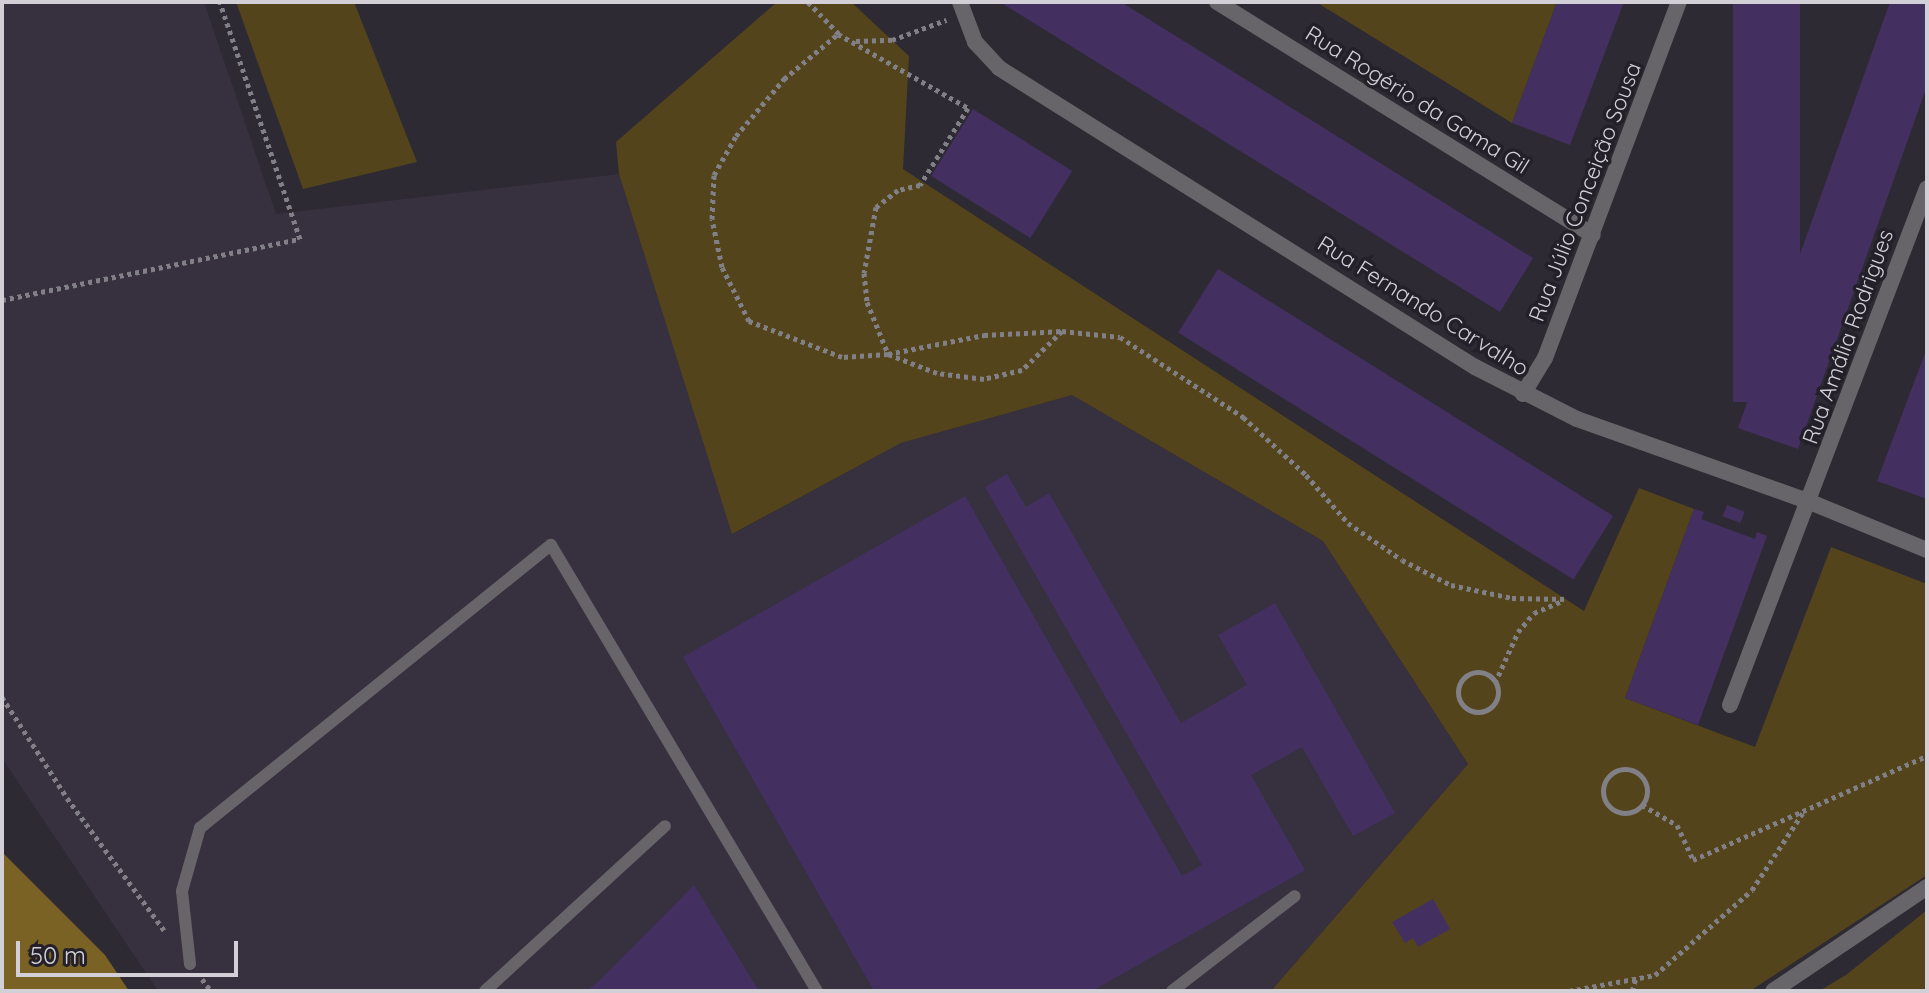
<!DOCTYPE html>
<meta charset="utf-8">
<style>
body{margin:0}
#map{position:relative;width:1929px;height:993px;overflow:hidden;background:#2d2a33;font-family:Quicksand,sans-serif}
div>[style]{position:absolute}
.built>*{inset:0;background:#36303f}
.green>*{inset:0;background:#54441c}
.water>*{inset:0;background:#7a6124}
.building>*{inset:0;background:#433060;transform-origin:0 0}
.path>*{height:5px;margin-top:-2.5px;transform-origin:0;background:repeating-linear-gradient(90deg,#828087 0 4px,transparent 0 8px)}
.path>.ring{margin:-2.5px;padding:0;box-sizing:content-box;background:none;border:5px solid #828087;border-radius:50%}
.lane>*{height:12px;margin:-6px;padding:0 6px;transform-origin:6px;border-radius:6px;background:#67656a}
.street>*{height:16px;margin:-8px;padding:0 8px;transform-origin:8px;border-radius:8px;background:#67656a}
span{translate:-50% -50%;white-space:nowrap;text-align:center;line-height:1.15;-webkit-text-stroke:7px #232029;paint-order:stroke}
.street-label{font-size:22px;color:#d2d0d6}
.frame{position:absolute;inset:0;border:4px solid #d2d0d6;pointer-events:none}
.scale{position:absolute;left:16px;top:941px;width:222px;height:36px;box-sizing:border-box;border:4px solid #d2d0d6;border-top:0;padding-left:10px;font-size:24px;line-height:28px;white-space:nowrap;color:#d2d0d6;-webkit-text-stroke:6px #232029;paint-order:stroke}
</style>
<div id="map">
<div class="built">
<div style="clip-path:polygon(2px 2px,204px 2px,276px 214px,619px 174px,733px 534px,901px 443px,1072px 395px,1323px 541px,1468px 764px,1271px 991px,158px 991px,2px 758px)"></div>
</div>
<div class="green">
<div style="clip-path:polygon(236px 2px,354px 2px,417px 162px,303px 189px)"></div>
<div style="clip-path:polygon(777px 2px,851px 2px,909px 56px,903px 169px,1584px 611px,1639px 488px,1694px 509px,1625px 698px,1755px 747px,1831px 547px,1927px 584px,1927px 875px,1750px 991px,1271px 991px,1468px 764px,1323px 541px,1072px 395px,901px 443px,732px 534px,619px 174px,616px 142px)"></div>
<div style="clip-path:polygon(1316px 2px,1557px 2px,1512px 123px)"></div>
<div style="clip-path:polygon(1927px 910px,1927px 991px,1819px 991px,1846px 975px)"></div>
</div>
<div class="water">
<div style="clip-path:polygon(2px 852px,105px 955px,129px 991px,2px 991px)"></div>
</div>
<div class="building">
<div style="clip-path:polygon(1000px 2px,1121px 2px,1533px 258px,1500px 312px)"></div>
<div style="clip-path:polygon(1557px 2px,1624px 2px,1570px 145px,1512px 123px)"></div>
<div style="left:1733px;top:2px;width:67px;height:400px"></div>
<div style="clip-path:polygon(1890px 2px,1927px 2px,1927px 86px,1798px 449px,1738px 428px)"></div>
<div style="left:973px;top:109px;width:117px;height:79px;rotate:32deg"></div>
<div style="left:1218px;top:269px;width:466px;height:75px;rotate:32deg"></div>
<div style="clip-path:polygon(1927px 348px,1927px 499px,1877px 481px)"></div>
<div style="clip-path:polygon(1007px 474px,1026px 507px,1049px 493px,1181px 723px,1247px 685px,1218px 635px,1275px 603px,1395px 813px,1353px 836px,1302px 747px,1251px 775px,1305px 870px,1092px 991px,874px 991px,683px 657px,965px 496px,1182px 876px,1202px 865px,985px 487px)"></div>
<div style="left:1727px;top:505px;width:19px;height:12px;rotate:21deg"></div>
<div style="clip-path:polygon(1694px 509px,1704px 512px,1701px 519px,1755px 539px,1757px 532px,1767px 536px,1698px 725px,1625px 698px)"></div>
<div style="clip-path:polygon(694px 885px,759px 991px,587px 991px,601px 979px)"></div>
<div style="clip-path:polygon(1433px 899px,1450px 929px,1418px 947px,1413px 938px,1405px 943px,1392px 922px)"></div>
</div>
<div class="path">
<div style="left:808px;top:2px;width:46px;rotate:45.9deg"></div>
<div style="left:856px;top:41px;width:36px;rotate:-2deg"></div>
<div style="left:892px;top:40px;width:58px;rotate:-20.3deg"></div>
<div style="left:2px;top:300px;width:304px;rotate:-11.6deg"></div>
<div style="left:300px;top:239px;width:250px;rotate:-108.7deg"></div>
<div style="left:1062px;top:331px;width:56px;rotate:135.7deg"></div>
<div style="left:1022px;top:370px;width:39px;rotate:167deg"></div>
<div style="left:984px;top:379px;width:47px;rotate:-172.7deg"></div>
<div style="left:937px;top:373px;width:53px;rotate:-158.8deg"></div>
<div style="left:888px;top:354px;width:46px;rotate:176.3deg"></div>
<div style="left:842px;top:357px;width:100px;rotate:-158.8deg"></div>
<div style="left:749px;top:321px;width:60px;rotate:-116.6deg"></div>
<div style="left:722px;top:267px;width:49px;rotate:-101.8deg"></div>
<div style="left:712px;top:219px;width:44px;rotate:-87.4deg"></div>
<div style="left:714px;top:175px;width:45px;rotate:-60.6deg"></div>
<div style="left:736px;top:136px;width:75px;rotate:-49.9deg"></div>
<div style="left:784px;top:79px;width:70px;rotate:-39.8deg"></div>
<div style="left:838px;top:34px;width:150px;rotate:29.6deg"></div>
<div style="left:968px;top:108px;width:91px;rotate:121.9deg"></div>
<div style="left:920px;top:185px;width:23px;rotate:167deg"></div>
<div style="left:898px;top:190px;width:28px;rotate:142deg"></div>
<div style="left:876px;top:207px;width:67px;rotate:100.3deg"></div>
<div style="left:864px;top:273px;width:29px;rotate:84deg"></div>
<div style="left:867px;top:302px;width:56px;rotate:68deg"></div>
<div style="left:888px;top:354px;width:98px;rotate:-11.2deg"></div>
<div style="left:984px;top:335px;width:78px;rotate:-2.9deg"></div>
<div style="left:1062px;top:331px;width:58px;rotate:5.9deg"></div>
<div style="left:1120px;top:337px;width:147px;rotate:33deg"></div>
<div style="left:1243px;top:417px;width:86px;rotate:42.6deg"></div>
<div style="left:1306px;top:475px;width:64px;rotate:48.8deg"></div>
<div style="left:1348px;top:523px;width:65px;rotate:34.4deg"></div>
<div style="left:1402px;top:560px;width:55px;rotate:27deg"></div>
<div style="left:1451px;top:585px;width:62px;rotate:12deg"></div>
<div style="left:1512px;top:598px;width:55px;rotate:1deg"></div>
<div class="ring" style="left:1458px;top:672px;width:35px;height:35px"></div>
<div style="left:1495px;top:683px;width:56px;rotate:-65.7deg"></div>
<div style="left:1518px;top:632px;width:25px;rotate:-50deg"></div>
<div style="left:1534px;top:613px;width:30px;rotate:-23deg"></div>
<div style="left:2px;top:697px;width:120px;rotate:57.2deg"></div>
<div style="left:67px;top:798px;width:164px;rotate:53.7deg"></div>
<div class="ring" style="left:1603px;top:769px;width:39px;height:39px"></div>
<div style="left:1642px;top:805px;width:40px;rotate:29.7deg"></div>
<div style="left:1677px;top:825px;width:38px;rotate:65deg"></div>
<div style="left:1693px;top:860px;width:256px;rotate:-24deg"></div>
<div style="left:202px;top:979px;width:15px;rotate:53deg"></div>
<div style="left:1569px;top:991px;width:87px;rotate:-10.5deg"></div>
<div style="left:1655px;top:975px;width:129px;rotate:-41.2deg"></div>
<div style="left:1752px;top:890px;width:95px;rotate:-56.6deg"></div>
<div style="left:1632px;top:991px;width:14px;rotate:-73deg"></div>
</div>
<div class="lane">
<div style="left:190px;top:964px;width:73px;rotate:-96.3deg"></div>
<div style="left:182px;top:891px;width:66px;rotate:-74.1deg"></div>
<div style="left:200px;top:828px;width:451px;rotate:-38.9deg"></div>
<div style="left:551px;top:545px;width:519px;rotate:59.19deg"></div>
<div style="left:485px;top:991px;width:244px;rotate:-42.5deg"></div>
<div style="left:1172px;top:991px;width:155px;rotate:-37.7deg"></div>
</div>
<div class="street">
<div style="left:960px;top:2px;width:43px;rotate:69.4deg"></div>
<div style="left:975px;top:42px;width:35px;rotate:47deg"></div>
<div style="left:999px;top:68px;width:562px;rotate:32.14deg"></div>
<div style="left:1475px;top:367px;width:114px;rotate:27deg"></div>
<div style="left:1577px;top:419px;width:247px;rotate:19.6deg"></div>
<div style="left:1810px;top:502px;width:126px;rotate:22.3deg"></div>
<div style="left:1217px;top:2px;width:442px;rotate:31.8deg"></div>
<div style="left:1523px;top:394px;width:42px;rotate:-58.6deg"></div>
<div style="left:1545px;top:358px;width:380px;rotate:-69.4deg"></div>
<div style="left:1730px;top:705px;width:553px;rotate:-69.14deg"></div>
<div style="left:1773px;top:991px;width:186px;rotate:-34deg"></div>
</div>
<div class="street-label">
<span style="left:1417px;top:100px;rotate:32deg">Rua Rogério da Gama Gil</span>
<span style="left:1585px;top:192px;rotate:-69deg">Rua Júlio Conceição Sousa</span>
<span style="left:1423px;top:306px;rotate:32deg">Rua Fernando Carvalho</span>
<span style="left:1848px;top:337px;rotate:-70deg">Rua Amália Rodrigues</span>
</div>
<div class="frame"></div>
<div class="scale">50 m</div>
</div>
